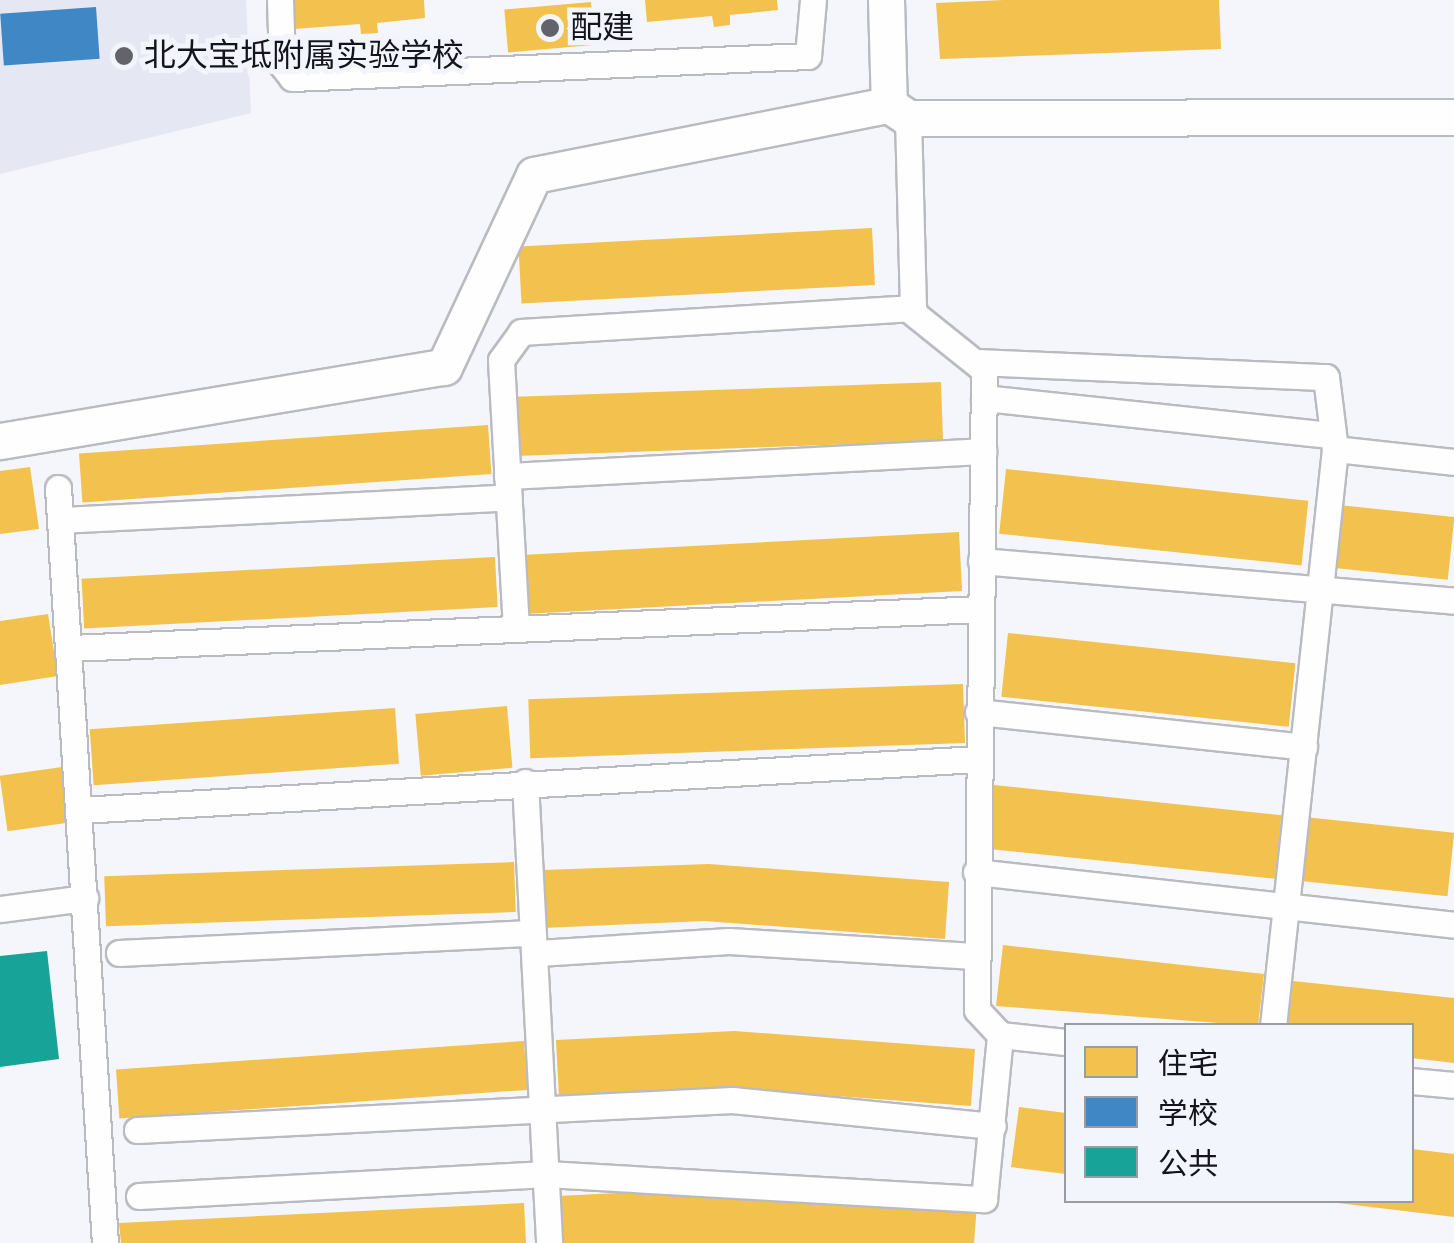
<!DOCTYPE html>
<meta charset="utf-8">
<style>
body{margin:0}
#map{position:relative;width:1454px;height:1243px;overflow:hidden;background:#f5f6fb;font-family:"Nunito Sans","Noto Sans SC",sans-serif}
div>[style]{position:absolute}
.built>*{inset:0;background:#e5e7f3}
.homes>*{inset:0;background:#f2c14e;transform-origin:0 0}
.schools>*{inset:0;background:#3f88c5;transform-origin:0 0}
.public>*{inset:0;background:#17a398}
.roads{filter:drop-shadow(2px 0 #babbc1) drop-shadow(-2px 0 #babbc1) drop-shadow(0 2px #babbc1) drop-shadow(0 -2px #babbc1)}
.street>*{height:25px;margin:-12.5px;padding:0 12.5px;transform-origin:12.5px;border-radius:12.5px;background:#fefefe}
.secondary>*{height:35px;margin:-17.5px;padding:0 17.5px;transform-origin:17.5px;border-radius:17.5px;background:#fefefe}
.dots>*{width:28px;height:28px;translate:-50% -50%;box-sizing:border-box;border:5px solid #f3f5fd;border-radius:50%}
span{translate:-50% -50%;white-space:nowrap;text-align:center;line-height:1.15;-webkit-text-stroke:10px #f3f5fd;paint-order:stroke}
.poi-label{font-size:32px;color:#14151c}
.left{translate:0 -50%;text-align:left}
.legend{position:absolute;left:1064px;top:1023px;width:350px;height:180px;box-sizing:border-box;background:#f3f5fd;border:2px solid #9a9ba3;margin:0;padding:12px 18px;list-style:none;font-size:30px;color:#14151c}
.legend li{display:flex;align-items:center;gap:20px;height:50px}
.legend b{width:50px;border:2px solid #9a9ba3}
</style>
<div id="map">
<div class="built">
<div style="clip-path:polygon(0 0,246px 0,251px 113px,0 174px)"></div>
</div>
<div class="homes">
<div style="clip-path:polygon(291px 0,424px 0,425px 18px,377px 23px,378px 33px,361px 34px,360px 24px,294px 29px)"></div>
<div style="clip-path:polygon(645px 0,777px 0,778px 10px,730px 15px,730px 25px,714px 27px,712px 16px,647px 22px)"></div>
<div style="clip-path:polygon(1004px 0,1219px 0,1221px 49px,940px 59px,936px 3px)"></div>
<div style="left:591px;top:2px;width:43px;height:87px;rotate:85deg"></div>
<div style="left:872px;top:228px;width:57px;height:354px;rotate:87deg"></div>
<div style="left:941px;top:382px;width:59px;height:435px;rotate:88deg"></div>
<div style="left:488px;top:425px;width:49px;height:410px;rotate:86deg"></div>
<div style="clip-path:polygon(30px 467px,39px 529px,0 534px,0 471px)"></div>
<div style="left:1006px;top:469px;width:304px;height:65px;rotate:6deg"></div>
<div style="left:1339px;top:505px;width:116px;height:63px;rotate:6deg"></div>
<div style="left:959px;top:532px;width:59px;height:434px;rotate:87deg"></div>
<div style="left:495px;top:557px;width:50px;height:414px;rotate:87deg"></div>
<div style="clip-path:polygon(48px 614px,58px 676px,0 685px,0 621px)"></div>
<div style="left:1008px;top:633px;width:289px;height:64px;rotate:6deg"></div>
<div style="left:963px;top:684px;width:59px;height:435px;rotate:88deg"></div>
<div style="left:507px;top:706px;width:62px;height:92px;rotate:85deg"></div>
<div style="left:395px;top:708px;width:56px;height:306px;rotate:86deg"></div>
<div style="left:69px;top:766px;width:56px;height:70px;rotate:82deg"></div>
<div style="left:994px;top:785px;width:289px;height:64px;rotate:6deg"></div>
<div style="left:1305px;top:817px;width:150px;height:64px;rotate:6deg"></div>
<div style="left:514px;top:862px;width:50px;height:410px;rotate:88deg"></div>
<div style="clip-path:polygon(709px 864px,949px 882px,945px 939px,704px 921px,542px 928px,544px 870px)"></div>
<div style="clip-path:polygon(1003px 945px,1264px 974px,1258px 1026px,996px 1006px)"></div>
<div style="clip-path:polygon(1293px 981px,1454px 998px,1454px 1063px,1412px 1058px,1412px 1026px,1288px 1026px)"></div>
<div style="clip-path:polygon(734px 1031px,975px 1049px,971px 1106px,730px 1088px,559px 1097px,556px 1040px)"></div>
<div style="left:524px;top:1041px;width:49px;height:409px;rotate:86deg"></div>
<div style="clip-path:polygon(1019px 1107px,1066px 1113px,1066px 1174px,1011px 1167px)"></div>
<div style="clip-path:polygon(1412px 1149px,1454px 1154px,1454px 1217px,1338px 1203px,1412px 1200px)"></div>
<div style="clip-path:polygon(736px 1187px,977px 1205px,974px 1243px,560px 1243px,558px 1196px)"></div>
<div style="clip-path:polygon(524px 1203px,526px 1243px,121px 1243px,119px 1223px)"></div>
</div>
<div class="schools">
<div style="left:96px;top:7px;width:52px;height:96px;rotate:86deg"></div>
</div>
<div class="public">
<div style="clip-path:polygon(47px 951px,59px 1059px,0 1067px,0 956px)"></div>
</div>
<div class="roads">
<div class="street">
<div style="left:280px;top:0;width:65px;rotate:88.2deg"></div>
<div style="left:282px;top:65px;width:16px;rotate:52deg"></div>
<div style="left:292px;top:78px;width:516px;rotate:-2.44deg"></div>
<div style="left:808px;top:56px;width:56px;rotate:-84.9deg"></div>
<div style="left:907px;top:308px;width:99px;rotate:38.8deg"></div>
<div style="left:984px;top:370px;width:640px;rotate:90.63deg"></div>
<div style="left:977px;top:1010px;width:34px;rotate:47deg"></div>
<div style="left:1000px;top:1035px;width:66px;rotate:6.1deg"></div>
<div style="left:978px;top:362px;width:348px;rotate:2.5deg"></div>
<div style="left:1326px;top:377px;width:73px;rotate:82.9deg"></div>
<div style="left:1335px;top:449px;width:580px;rotate:96.13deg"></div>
<div style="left:984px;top:398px;width:347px;rotate:6.1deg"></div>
<div style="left:1335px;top:449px;width:120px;rotate:6.2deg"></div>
<div style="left:507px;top:476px;width:477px;rotate:-3deg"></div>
<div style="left:58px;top:488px;width:756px;rotate:86.44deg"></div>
<div style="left:61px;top:520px;width:448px;rotate:-2.9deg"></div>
<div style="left:981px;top:561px;width:475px;rotate:4.8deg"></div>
<div style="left:516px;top:629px;width:269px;rotate:-93.2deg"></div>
<div style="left:501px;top:360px;width:34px;rotate:-54deg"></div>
<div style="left:521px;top:332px;width:393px;rotate:-3.5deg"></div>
<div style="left:913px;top:308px;width:190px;rotate:-91.5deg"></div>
<div style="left:70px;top:648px;width:911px;rotate:-2.45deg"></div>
<div style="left:978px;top:712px;width:328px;rotate:6.1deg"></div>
<div style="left:525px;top:782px;width:462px;rotate:87deg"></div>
<div style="left:80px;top:810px;width:899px;rotate:-3.25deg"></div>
<div style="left:976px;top:872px;width:481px;rotate:6.3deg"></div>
<div style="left:0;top:909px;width:86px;rotate:-7.4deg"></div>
<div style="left:119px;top:953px;width:412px;rotate:-2.8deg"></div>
<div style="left:538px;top:953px;width:191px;rotate:-3.6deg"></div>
<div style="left:729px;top:941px;width:245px;rotate:3.5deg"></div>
<div style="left:1412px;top:1081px;width:42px;rotate:5.4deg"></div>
<div style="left:137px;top:1130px;width:596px;rotate:-2.89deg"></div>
<div style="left:732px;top:1100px;width:262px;rotate:5.7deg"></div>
<div style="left:139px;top:1196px;width:408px;rotate:-3.1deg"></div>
<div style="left:546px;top:1174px;width:439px;rotate:3.3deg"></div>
<div style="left:984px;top:1199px;width:165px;rotate:-84.4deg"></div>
</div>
<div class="secondary">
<div style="left:886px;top:0;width:105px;rotate:88.4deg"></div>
<div style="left:0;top:441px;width:450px;rotate:-9.5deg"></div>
<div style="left:444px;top:367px;width:212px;rotate:-64.9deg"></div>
<div style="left:534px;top:175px;width:362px;rotate:-11.2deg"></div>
<div style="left:889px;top:105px;width:23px;rotate:34deg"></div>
<div style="left:908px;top:118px;width:546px;rotate:-0.1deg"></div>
</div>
</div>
<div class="dots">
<div style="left:550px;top:28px;background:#63646a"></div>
<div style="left:124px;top:56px;background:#63646a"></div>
</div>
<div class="poi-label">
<span class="left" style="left:570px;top:28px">配建</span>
<span class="left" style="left:144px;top:56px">北大宝坻附属实验学校</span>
</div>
<ul class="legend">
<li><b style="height:28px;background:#f2c14e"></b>住宅</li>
<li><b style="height:28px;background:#3f88c5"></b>学校</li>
<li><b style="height:28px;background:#17a398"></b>公共</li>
</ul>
</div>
